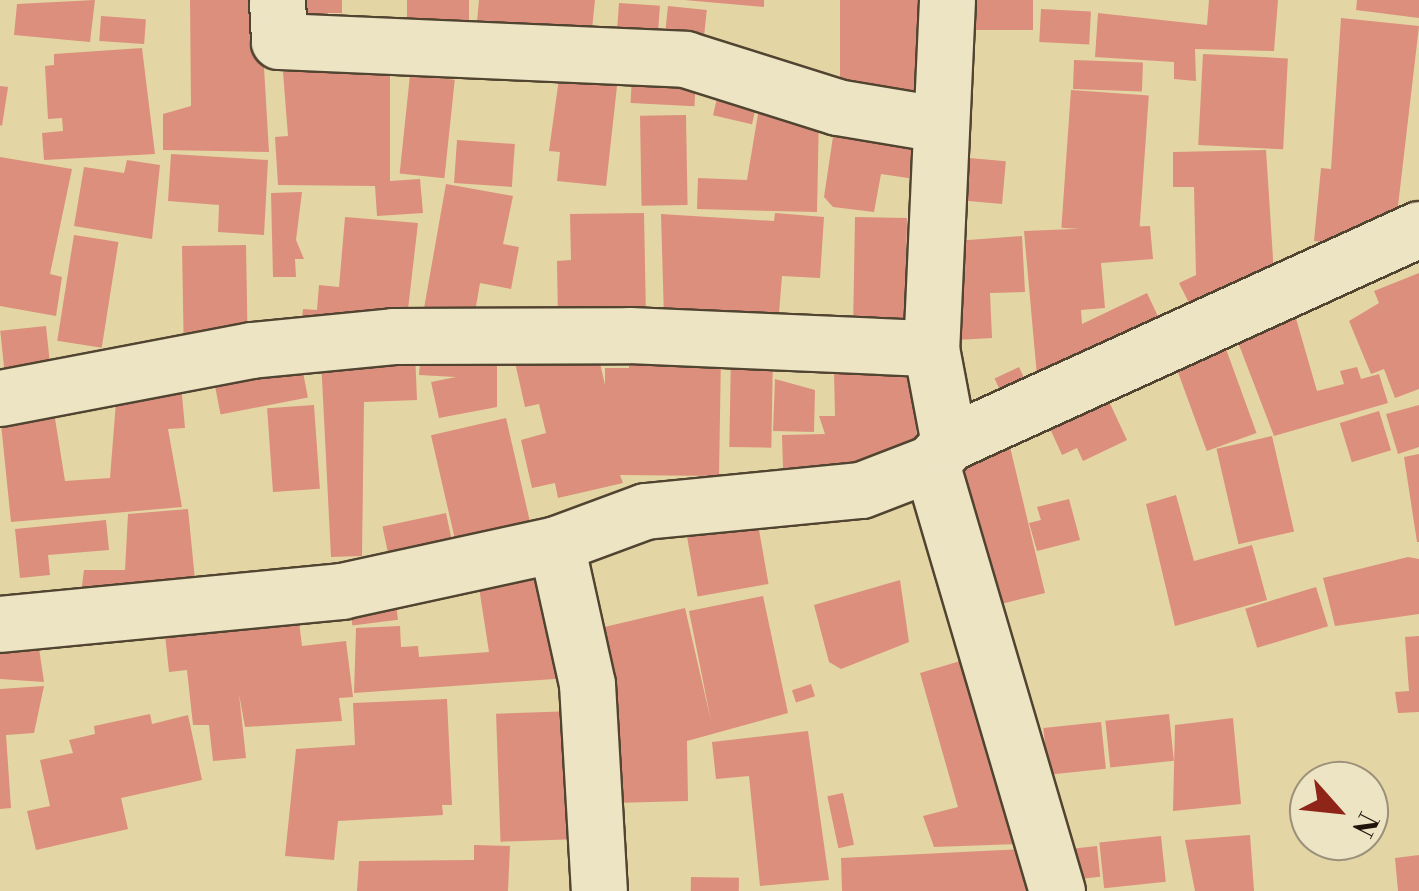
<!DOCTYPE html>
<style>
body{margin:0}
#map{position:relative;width:1419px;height:891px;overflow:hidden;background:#e4d5a4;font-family:"Libre Bodoni",serif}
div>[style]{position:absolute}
.building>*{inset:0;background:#dc8f7c;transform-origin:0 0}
.roads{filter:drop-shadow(2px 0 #514431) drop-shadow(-2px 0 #514431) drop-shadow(0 2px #514431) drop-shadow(0 -2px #514431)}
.minor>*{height:55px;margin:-27.5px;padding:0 27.5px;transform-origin:27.5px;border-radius:27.5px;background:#ede4c4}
span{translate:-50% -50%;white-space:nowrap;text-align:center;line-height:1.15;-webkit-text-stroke:10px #ede4c4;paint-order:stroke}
.north{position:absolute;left:1289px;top:761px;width:100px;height:100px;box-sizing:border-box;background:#ede4c4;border:2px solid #9b907a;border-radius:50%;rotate:117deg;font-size:28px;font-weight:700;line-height:40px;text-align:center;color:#20130b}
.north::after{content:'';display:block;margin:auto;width:35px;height:45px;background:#8f2418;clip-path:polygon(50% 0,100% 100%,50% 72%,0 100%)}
</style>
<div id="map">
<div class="building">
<div style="clip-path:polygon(95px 0,90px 42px,14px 35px,17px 4px)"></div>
<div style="clip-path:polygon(190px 0,260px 0,269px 152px,163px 150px,163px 114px,191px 106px)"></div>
<div style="clip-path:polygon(289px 0,342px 0,342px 13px,328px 13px,327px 32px,288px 29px)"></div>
<div style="left:407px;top:0;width:62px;height:37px"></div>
<div style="clip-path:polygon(479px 0,595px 0,592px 29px,476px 32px)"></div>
<div style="clip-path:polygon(684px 0,764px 0,764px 7px)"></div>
<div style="left:840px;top:0;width:86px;height:91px"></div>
<div style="left:970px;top:0;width:63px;height:30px"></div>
<div style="clip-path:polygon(1209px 0,1278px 0,1274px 51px,1195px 49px,1196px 81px,1174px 79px,1174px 62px,1095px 57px,1098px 13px,1207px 25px)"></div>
<div style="clip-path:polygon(1357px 0,1419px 0,1419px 18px,1356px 10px)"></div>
<div style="left:619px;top:3px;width:41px;height:40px;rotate:4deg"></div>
<div style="left:668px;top:6px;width:39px;height:35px;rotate:6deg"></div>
<div style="left:1041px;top:9px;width:50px;height:33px;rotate:3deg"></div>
<div style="left:101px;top:16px;width:45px;height:25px;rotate:4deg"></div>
<div style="clip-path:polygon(1341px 18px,1419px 26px,1396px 223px,1348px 244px,1314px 241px,1321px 168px,1331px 169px)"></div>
<div style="clip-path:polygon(142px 48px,155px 154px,44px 160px,42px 133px,63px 131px,62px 118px,48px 119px,45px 66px,54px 65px,54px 54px)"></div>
<div style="left:1203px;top:54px;width:85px;height:91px;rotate:3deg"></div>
<div style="left:1074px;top:60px;width:69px;height:29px;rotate:2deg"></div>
<div style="clip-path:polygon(390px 65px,390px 181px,420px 179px,423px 213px,377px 216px,375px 186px,278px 185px,275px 137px,288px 136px,283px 72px)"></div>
<div style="clip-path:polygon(560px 71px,618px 77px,606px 186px,557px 181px,560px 152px,549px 151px)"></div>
<div style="left:410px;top:75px;width:45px;height:99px;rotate:6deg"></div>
<div style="left:632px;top:75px;width:64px;height:28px;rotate:3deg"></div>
<div style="left:720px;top:85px;width:40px;height:31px;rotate:13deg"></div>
<div style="clip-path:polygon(0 86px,8px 87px,2px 126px,0 125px)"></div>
<div style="left:1071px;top:90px;width:78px;height:138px;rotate:4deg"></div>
<div style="clip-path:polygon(759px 108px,819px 114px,817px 212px,697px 209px,698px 178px,747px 180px)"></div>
<div style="left:686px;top:115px;width:90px;height:46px;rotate:89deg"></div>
<div style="clip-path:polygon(834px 130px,920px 142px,915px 179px,881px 174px,874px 212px,833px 207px,824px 197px)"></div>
<div style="left:457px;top:140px;width:58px;height:43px;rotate:4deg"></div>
<div style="clip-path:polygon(1266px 150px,1274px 274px,1193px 311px,1179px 283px,1196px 275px,1194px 187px,1173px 187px,1173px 152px)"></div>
<div style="clip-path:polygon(171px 154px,268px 160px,264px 235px,218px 232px,219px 205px,168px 201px)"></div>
<div style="clip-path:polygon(0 157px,72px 169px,50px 274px,62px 277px,56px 316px,0 306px)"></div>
<div style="left:958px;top:157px;width:48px;height:43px;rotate:5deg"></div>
<div style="clip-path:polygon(127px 160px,160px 165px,152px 239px,74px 226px,84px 167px,124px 173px)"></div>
<div style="clip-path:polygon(446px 184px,513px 196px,503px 244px,519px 247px,511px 289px,480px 283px,473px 324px,423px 314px)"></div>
<div style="clip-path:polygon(302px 192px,296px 240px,304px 259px,295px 259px,296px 277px,273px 277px,271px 193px)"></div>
<div style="clip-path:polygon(644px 213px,646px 318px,558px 320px,557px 261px,571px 260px,570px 214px)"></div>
<div style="clip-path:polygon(775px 213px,824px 217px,820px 278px,782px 276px,778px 326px,664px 318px,661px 214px,774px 221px)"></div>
<div style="clip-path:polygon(345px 217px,418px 223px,407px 318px,301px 329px,303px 309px,317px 310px,319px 285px,339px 287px)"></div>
<div style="left:855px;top:217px;width:52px;height:106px;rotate:1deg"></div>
<div style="clip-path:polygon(1150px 226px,1153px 259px,1101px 263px,1105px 308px,1081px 310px,1082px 324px,1147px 293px,1163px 327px,1037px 376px,1024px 231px)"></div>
<div style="left:74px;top:235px;width:45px;height:107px;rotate:9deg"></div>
<div style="clip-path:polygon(1022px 236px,1025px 292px,990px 293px,992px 338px,956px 340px,955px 241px)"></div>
<div style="left:246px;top:245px;width:89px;height:64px;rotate:89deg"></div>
<div style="clip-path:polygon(1419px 273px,1419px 389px,1395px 398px,1384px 369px,1371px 374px,1349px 321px,1379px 303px,1374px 291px)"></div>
<div style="clip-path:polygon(1295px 315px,1317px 391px,1344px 384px,1340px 371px,1357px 367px,1361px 379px,1379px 374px,1388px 403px,1274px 436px,1234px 332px)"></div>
<div style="left:46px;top:326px;width:48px;height:46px;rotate:84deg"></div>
<div style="left:1222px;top:338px;width:101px;height:53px;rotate:70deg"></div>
<div style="clip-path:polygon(421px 349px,497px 353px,497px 407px,439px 418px,431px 382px,456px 377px,419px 375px)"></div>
<div style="clip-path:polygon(629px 350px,721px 354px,719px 476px,620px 475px,623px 483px,558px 498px,555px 483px,532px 488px,521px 440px,546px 433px,539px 404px,525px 407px,514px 358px,598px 354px,605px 385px,605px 368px,629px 368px)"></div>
<div style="clip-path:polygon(415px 352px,417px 400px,364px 402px,362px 556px,331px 557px,321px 359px)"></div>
<div style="left:731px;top:352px;width:42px;height:95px;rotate:1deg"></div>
<div style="left:302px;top:367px;width:31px;height:89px;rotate:79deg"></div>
<div style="left:1019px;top:367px;width:19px;height:27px;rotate:65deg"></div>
<div style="clip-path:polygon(910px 371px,918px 446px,880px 468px,783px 469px,782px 435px,825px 434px,819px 416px,835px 416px,834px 372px)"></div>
<div style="clip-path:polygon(775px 379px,815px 390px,814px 432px,773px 431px)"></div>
<div style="clip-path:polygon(181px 384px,185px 428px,168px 429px,182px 507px,11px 522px,0 414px,53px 406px,65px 481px,110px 478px,117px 389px)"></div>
<div style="clip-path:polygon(1106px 395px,1127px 440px,1083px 461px,1077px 448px,1062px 455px,1047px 422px)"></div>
<div style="left:314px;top:405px;width:84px;height:47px;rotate:86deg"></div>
<div style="clip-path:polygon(1419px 405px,1419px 447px,1398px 454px,1386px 414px)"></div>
<div style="left:1379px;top:411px;width:41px;height:41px;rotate:73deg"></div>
<div style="left:506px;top:418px;width:115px;height:77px;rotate:77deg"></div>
<div style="left:1272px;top:436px;width:98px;height:57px;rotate:77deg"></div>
<div style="clip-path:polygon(1010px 447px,1045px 593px,1001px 604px,994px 572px,984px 574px,957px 460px)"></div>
<div style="clip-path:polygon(1419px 454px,1419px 542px,1417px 542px,1404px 457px)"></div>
<div style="clip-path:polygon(1176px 495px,1194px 561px,1252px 545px,1267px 600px,1175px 626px,1146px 504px)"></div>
<div style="clip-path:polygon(1069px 499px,1080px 540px,1037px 551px,1029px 523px,1041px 520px,1037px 507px)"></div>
<div style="clip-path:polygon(188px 509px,196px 590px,80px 601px,84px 570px,125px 570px,128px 514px)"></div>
<div style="left:446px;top:513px;width:40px;height:65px;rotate:78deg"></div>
<div style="left:756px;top:513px;width:72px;height:72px;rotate:80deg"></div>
<div style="clip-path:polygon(106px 520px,109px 550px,48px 555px,50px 575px,20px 578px,15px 529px)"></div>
<div style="clip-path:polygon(1408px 557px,1419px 559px,1419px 614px,1335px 626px,1323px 578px)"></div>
<div style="clip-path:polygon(546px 570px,569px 678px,354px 693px,356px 628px,400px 626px,401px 647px,418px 646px,419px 657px,489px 652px,478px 581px)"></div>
<div style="clip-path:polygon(900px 580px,909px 642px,841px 669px,829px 662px,814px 605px)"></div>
<div style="left:1316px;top:587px;width:41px;height:74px;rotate:73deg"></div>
<div style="left:395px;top:595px;width:25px;height:46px;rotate:83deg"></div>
<div style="clip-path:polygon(763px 596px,788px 713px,687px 741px,688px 801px,613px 803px,596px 629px,685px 608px,711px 721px,689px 611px)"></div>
<div style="clip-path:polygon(298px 613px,302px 646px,346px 641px,353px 697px,339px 698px,342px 721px,245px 727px,239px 694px,246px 758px,213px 761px,209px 725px,193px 725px,187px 670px,169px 672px,164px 626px)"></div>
<div style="clip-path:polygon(37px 635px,44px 682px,0 679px,0 640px)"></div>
<div style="clip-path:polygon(1419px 636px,1419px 712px,1398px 713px,1395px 692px,1409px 691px,1405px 637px)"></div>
<div style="clip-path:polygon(967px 659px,1018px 844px,934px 847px,923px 816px,958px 807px,920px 673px)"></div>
<div style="left:811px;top:684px;width:13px;height:20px;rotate:72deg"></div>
<div style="clip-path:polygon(44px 686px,34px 733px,6px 735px,11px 808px,0 809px,0 689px)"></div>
<div style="clip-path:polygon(447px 699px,452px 805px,442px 805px,443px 815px,338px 821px,334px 860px,285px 856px,296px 749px,355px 745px,353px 703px)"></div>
<div style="left:575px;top:711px;width:128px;height:79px;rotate:88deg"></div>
<div style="clip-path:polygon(150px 714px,152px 724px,188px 715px,202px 780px,121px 798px,128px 829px,36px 850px,27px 811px,50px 806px,40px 760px,73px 753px,69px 740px,95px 734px,94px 726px)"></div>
<div style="left:1169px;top:714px;width:47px;height:64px;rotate:84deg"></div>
<div style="clip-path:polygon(1233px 718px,1241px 804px,1173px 811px,1175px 725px)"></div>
<div style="left:1101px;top:722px;width:47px;height:58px;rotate:84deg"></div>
<div style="clip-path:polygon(808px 731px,829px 880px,760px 886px,749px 776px,716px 779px,712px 742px)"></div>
<div style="left:843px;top:793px;width:53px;height:16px;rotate:78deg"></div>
<div style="clip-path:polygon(1250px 835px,1254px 891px,1195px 891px,1185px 840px)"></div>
<div style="left:1161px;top:836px;width:46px;height:62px;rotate:84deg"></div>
<div style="clip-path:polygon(474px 845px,510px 846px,508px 891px,357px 891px,359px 861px,474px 860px)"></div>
<div style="left:1097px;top:846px;width:31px;height:23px;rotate:84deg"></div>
<div style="clip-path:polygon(1023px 849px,1031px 891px,842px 891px,841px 858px)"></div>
<div style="clip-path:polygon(1419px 855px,1419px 891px,1398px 891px,1395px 858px)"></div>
<div style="left:691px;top:877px;width:48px;height:14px;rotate:1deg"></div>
</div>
<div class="roads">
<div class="minor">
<div style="left:277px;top:0;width:41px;rotate:87.2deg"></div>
<div style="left:279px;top:41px;width:406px;rotate:2.5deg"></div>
<div style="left:685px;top:59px;width:159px;rotate:17.5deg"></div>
<div style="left:837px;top:107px;width:103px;rotate:9.5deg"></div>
<div style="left:947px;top:0;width:348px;rotate:92.6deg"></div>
<div style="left:931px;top:348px;width:97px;rotate:79.3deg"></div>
<div style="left:0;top:398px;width:256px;rotate:-10.8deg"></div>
<div style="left:251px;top:350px;width:143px;rotate:-5.6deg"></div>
<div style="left:393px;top:336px;width:236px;rotate:-0.2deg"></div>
<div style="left:629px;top:335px;width:302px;rotate:2.5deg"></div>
<div style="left:556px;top:544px;width:143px;rotate:77.5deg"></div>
<div style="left:587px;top:684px;width:207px;rotate:86.7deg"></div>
<div style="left:0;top:624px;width:343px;rotate:-5.5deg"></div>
<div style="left:341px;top:591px;width:220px;rotate:-12.3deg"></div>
<div style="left:556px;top:544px;width:95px;rotate:-20.3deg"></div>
<div style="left:645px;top:511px;width:217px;rotate:-5.6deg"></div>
<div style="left:861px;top:490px;width:75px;rotate:-21.1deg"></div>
<div style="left:1057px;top:891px;width:446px;rotate:-106.4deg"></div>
<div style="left:931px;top:463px;width:27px;rotate:-48deg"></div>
<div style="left:949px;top:443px;width:516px;rotate:-24.48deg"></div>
</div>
</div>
<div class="north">N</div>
</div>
